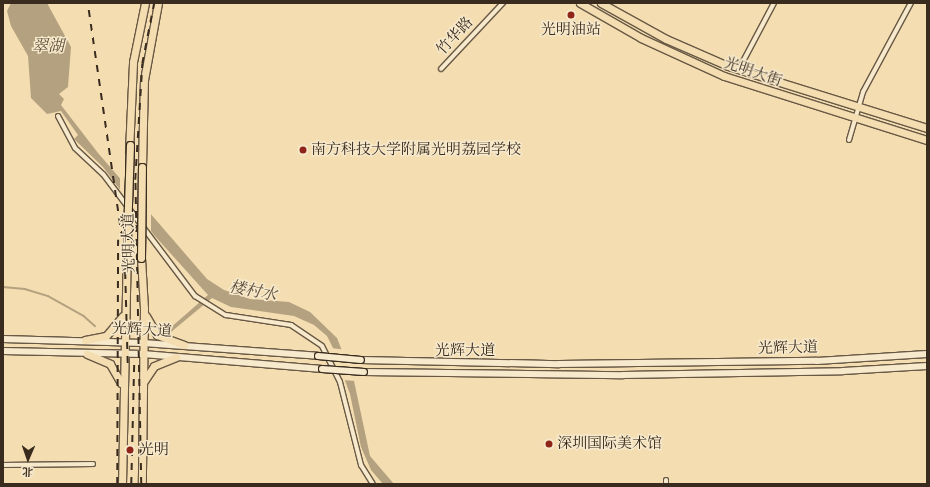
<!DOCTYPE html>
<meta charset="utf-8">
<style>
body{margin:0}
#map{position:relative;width:930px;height:487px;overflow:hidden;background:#f3ddb1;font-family:"IM FELL Double Pica","Noto Serif SC",serif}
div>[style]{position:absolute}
.water>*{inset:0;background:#b4a17f}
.pier>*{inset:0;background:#f3ddb1}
.stream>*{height:1.5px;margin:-0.75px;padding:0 0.75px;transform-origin:0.75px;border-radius:0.75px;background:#b4a17f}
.roads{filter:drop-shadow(1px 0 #685844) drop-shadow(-1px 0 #685844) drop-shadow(0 1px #685844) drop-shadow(0 -1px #685844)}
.street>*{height:4px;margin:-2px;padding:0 2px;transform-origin:2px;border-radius:2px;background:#f7e9cc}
.secondary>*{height:6px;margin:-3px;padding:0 3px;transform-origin:3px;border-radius:3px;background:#f7e9cc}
.primary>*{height:7px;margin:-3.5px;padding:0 3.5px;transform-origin:3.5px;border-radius:3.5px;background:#f3ddb1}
.rail>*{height:1.5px;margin-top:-0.75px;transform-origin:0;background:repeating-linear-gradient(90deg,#392c1f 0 7px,transparent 0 14px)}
.bridges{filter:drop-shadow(1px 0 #392c1f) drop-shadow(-1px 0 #392c1f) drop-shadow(0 1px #392c1f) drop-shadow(0 -1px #392c1f)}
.secondary-bridge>*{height:6px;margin:-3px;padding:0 3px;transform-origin:3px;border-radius:3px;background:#f7e9cc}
.primary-bridge>*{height:7px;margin:-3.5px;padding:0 3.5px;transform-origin:3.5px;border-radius:3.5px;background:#f3ddb1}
.dots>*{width:11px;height:11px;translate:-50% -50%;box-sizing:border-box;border:2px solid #f7e9cc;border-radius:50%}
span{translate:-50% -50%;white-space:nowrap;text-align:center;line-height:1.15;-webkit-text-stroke:3px #f7e9cc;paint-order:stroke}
.poi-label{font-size:15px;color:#392c1f}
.left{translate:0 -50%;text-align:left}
.street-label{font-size:15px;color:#392c1f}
.water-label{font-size:16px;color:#5e4f3c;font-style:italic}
.frame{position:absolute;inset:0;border:4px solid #392c1f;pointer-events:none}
.north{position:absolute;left:8px;top:439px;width:40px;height:40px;-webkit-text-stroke:3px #f7e9cc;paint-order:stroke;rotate:182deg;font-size:11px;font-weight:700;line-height:16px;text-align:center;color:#392c1f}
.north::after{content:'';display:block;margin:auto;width:14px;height:18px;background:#392c1f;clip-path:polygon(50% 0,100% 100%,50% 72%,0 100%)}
</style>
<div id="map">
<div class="water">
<div style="clip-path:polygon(11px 3px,47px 3px,71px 47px,68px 87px,59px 94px,64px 99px,61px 105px,98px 153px,207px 279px,224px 290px,250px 299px,289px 302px,310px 312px,337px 338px,354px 381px,370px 456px,394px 484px,383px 484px,371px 470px,361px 447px,350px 394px,333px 348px,327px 336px,314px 325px,294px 316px,231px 307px,212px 298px,171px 332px,169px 329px,208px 295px,154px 235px,103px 167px,74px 139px,78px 135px,61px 111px,47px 114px,31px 98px,28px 56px,11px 26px,7px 11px)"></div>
</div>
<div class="pier">
<div style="clip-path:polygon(120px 174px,151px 209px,151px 234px,120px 193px)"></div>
<div style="clip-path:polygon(331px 348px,347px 350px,356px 381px,342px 380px)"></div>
</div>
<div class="stream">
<div style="left:3px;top:287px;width:22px;rotate:5deg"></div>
<div style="left:25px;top:289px;width:24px;rotate:17deg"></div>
<div style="left:48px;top:296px;width:41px;rotate:29.1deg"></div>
<div style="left:84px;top:316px;width:15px;rotate:42deg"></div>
</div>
<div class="roads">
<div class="street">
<div style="left:441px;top:69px;width:91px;rotate:-46.8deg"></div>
<div style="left:739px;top:69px;width:75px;rotate:-62.1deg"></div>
<div style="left:58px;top:116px;width:36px;rotate:62deg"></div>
<div style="left:75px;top:148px;width:38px;rotate:43deg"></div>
<div style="left:103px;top:174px;width:153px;rotate:53deg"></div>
<div style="left:195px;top:296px;width:36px;rotate:32deg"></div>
<div style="left:226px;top:315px;width:66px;rotate:8.7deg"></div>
<div style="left:291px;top:325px;width:37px;rotate:34deg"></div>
<div style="left:322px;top:346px;width:40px;rotate:63.4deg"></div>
<div style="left:340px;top:382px;width:86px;rotate:75.8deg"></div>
<div style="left:361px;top:465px;width:22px;rotate:58deg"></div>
<div style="left:849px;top:140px;width:50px;rotate:-73.7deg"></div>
<div style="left:863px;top:92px;width:101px;rotate:-61.7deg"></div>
<div style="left:3px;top:465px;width:90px;rotate:-0.6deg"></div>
<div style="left:666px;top:480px;width:4px;rotate:90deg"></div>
</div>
<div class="secondary">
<div style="left:3px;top:339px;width:140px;rotate:1.6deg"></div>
<div style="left:143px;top:343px;width:175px;rotate:4.2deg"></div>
<div style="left:3px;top:351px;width:140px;rotate:1.2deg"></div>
<div style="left:143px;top:354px;width:180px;rotate:4.8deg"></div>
<div style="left:361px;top:360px;width:198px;rotate:1.2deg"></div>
<div style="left:559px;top:364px;width:258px;rotate:-0.7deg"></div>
<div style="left:817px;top:361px;width:110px;rotate:-3.6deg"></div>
<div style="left:364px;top:372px;width:259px;rotate:0.7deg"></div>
<div style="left:623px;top:375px;width:220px;rotate:-1deg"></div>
<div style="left:843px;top:371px;width:84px;rotate:-3.4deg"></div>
</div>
<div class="primary">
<div style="left:580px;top:3px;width:70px;rotate:29.8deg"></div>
<div style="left:641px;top:38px;width:91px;rotate:24.6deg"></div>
<div style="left:724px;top:76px;width:213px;rotate:17.5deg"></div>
<div style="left:601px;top:3px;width:74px;rotate:29deg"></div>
<div style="left:666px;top:39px;width:68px;rotate:23.5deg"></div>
<div style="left:728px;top:66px;width:208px;rotate:17.3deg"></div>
<div style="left:129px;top:151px;width:89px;rotate:-87.4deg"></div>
<div style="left:133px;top:62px;width:60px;rotate:-78.5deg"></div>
<div style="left:142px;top:167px;width:87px;rotate:-88.7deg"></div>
<div style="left:144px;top:80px;width:78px;rotate:-79.7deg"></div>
<div style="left:141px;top:258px;width:50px;rotate:86.6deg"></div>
<div style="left:144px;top:308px;width:176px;rotate:90.7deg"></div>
<div style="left:146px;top:316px;width:22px;rotate:60deg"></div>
<div style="left:157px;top:335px;width:29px;rotate:20deg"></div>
<div style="left:85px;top:340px;width:21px;rotate:-11deg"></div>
<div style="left:106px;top:336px;width:26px;rotate:-50deg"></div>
<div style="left:87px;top:354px;width:25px;rotate:23deg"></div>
<div style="left:110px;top:364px;width:22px;rotate:60deg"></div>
<div style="left:144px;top:381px;width:18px;rotate:-56deg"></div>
<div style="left:154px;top:366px;width:24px;rotate:-22deg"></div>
<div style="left:122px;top:484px;width:249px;rotate:-88.8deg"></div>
</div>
</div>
<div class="rail">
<div style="left:89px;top:10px;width:251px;rotate:81.7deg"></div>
<div style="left:125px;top:258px;width:108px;rotate:88.4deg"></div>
<div style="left:117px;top:484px;width:244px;rotate:-89.8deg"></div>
<div style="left:131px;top:484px;width:126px;rotate:-88.6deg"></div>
<div style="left:141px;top:484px;width:304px;rotate:-91.1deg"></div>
<div style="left:135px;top:180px;width:116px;rotate:-86.5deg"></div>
<div style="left:142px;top:64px;width:62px;rotate:-78.9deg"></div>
</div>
<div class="bridges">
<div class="secondary-bridge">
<div style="left:318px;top:356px;width:43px;rotate:5.3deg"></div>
<div style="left:322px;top:369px;width:42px;rotate:4.1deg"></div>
</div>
<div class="primary-bridge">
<div style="left:127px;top:235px;width:90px;rotate:-88.1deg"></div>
<div style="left:141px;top:258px;width:91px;rotate:-89.4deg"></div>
</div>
</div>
<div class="dots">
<div style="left:571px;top:15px;background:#8f2418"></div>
<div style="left:303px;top:150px;background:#8f2418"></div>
<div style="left:549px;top:444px;background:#8f2418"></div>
<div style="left:130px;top:450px;background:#8f2418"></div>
</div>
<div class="poi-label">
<span style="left:571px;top:30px">光明油站</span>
<span class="left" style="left:311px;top:150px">南方科技大学附属光明荔园学校</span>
<span class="left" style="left:557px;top:444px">深圳国际美术馆</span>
<span class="left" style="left:139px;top:450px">光明</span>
</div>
<div class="street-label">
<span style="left:455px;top:36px;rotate:-47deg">竹华路</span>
<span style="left:753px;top:72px;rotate:19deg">光明大街</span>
<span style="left:129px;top:243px;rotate:-91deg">光明大道</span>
<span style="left:142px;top:330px;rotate:3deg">光辉大道</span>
<span style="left:788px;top:348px;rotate:-1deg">光辉大道</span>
<span style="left:465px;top:351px">光辉大道</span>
</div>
<div class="water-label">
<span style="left:48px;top:46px">翠湖</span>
<span style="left:253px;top:291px;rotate:11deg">楼村水</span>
</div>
<div class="frame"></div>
<div class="north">北</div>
</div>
